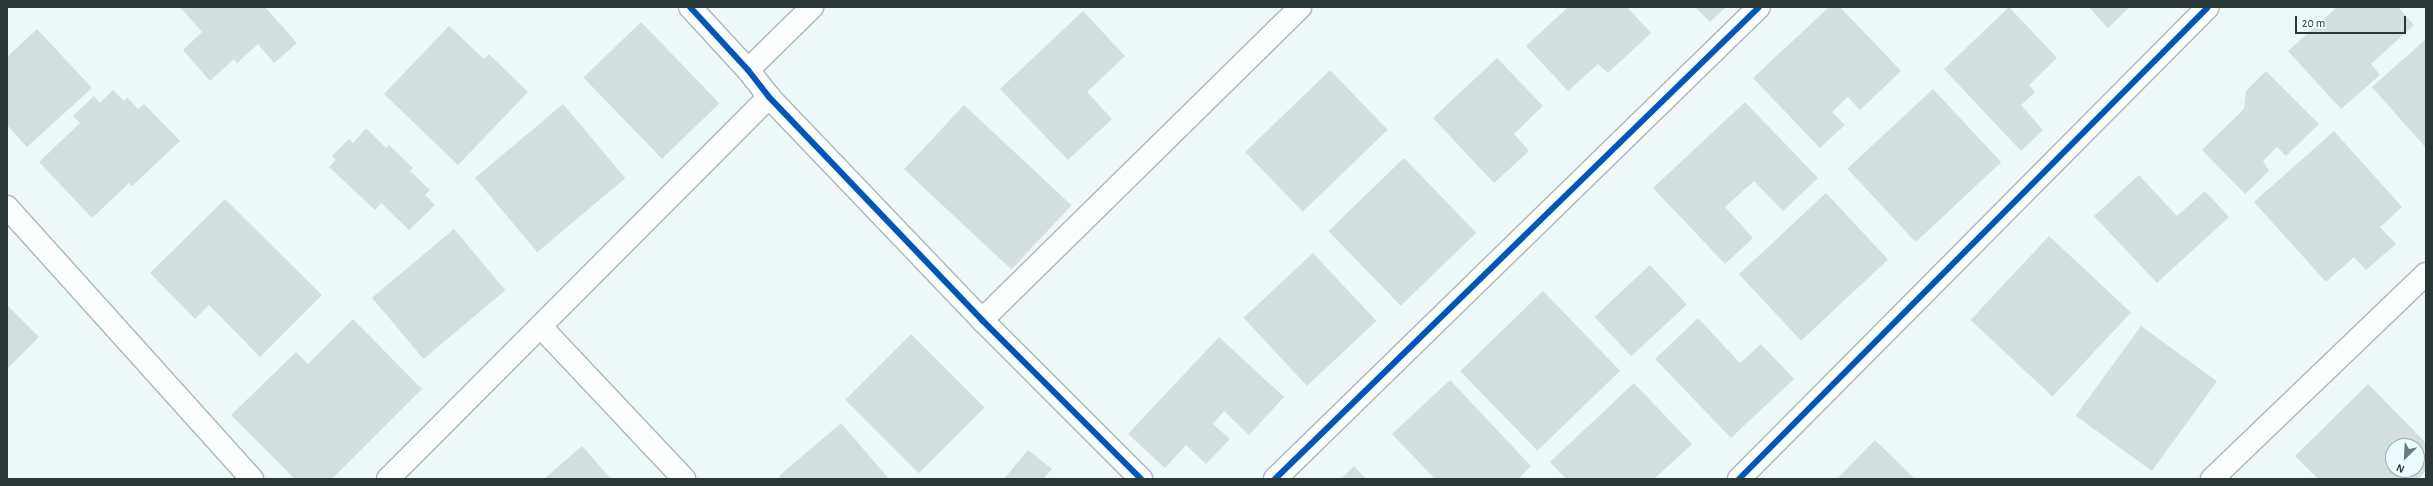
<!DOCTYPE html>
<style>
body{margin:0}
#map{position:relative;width:2433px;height:486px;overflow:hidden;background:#eef8f9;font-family:"Alegreya Sans",sans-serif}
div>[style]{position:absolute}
.building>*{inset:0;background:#d5dfdf;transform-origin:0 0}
.roads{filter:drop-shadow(1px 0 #aeb8b8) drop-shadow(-1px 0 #aeb8b8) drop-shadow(0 1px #aeb8b8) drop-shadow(0 -1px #aeb8b8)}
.minor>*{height:22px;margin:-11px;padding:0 11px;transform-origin:11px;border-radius:11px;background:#fcfefe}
.cycleway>*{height:6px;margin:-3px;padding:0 3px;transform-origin:3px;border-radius:3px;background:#0057b8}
span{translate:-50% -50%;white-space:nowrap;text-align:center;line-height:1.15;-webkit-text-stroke:3.5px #eafcfd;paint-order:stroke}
.frame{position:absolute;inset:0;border:8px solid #2b3637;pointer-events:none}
.north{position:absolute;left:2385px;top:438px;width:40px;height:40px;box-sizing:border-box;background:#eafcfd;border:1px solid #9eadae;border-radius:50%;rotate:204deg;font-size:11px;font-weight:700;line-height:16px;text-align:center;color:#2b3637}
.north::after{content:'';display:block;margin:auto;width:14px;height:18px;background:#6f7a7b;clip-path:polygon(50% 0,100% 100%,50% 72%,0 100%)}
.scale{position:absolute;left:2295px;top:16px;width:111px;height:18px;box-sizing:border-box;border:2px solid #2b3637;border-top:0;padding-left:5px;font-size:12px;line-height:14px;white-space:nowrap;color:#2b3637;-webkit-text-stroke:3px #eafcfd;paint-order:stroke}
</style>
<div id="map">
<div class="building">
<div style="clip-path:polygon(180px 7px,265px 7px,297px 43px,274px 63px,258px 44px,237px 63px,234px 59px,210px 81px,183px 50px,202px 32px)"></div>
<div style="clip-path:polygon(1568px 7px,1627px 7px,1651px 33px,1608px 73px,1598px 64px,1568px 91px,1526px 46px)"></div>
<div style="clip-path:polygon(1695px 7px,1726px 7px,1710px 22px)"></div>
<div style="clip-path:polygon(1829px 7px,1840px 7px,1901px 71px,1860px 110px,1848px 97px,1832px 112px,1845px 125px,1820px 148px,1753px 78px)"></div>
<div style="clip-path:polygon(2009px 7px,2057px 58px,2029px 85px,2035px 92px,2021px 105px,2043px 130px,2021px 151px,1944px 69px)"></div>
<div style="clip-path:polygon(2089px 7px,2130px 7px,2108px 28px)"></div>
<div style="clip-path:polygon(2337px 7px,2398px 7px,2414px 25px,2371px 64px,2380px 75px,2341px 109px,2288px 51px)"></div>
<div style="clip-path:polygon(1083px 11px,1125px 56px,1087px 92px,1112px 119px,1068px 160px,1000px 89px)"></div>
<div style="left:641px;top:22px;width:113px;height:80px;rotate:46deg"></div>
<div style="clip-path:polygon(449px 26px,484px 59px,489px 54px,528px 92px,458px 165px,384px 94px)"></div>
<div style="clip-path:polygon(37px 29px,92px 88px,27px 147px,7px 125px,7px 57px)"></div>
<div style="clip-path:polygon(2426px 39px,2426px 148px,2372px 87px)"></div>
<div style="clip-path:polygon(1497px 58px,1543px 106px,1514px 134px,1529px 151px,1494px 183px,1433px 118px)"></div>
<div style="left:1330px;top:70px;width:83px;height:118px;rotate:46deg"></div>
<div style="clip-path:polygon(2266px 71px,2319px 124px,2286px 156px,2277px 147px,2263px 161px,2269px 171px,2245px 194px,2202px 150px,2244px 109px,2246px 91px)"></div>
<div style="left:1933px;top:89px;width:100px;height:117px;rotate:47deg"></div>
<div style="clip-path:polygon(113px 90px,124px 101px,127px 97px,138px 109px,144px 104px,180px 141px,132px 186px,129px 183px,92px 218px,39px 162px,80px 123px,73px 116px,94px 96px,100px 103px)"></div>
<div style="clip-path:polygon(1745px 102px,1818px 178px,1783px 211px,1754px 181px,1725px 207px,1753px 238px,1725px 264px,1653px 188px)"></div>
<div style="left:563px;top:104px;width:97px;height:115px;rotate:50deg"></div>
<div style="left:964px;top:105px;width:147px;height:88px;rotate:43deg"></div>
<div style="clip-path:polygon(366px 128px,386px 148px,389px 145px,413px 168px,410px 171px,430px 190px,425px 195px,435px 205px,409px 230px,381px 203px,375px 210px,329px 167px,336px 160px,332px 156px,349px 139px,353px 143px)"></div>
<div style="clip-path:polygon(2334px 131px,2402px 207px,2380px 227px,2396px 244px,2366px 270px,2354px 257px,2326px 282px,2254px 202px)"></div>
<div style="left:1404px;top:158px;width:104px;height:105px;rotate:46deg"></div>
<div style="clip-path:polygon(2139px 175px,2177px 216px,2205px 191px,2229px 217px,2157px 283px,2094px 216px)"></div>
<div style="left:1826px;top:193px;width:91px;height:119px;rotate:47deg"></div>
<div style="clip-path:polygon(225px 199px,322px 295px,260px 357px,209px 305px,195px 319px,150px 273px)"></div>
<div style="left:454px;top:229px;width:80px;height:107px;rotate:50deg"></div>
<div style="left:2049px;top:236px;width:112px;height:115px;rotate:43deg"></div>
<div style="left:1313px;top:253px;width:93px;height:95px;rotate:47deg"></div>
<div style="left:1650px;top:265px;width:54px;height:76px;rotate:47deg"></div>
<div style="left:1543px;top:291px;width:111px;height:115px;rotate:46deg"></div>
<div style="clip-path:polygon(7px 305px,39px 337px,7px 369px)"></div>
<div style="clip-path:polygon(1698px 318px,1740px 363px,1761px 344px,1794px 379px,1731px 438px,1655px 359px)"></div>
<div style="clip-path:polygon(353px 319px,422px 389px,332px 479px,295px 479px,231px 415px,296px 352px,308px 364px)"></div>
<div style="left:2141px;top:326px;width:94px;height:111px;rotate:36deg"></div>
<div style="left:911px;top:334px;width:104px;height:93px;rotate:45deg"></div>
<div style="clip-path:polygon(1219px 337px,1284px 397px,1249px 435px,1224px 411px,1213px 424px,1230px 439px,1206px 464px,1186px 445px,1165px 468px,1128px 434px)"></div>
<div style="clip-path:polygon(1450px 380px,1531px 466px,1518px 479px,1435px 479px,1392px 434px)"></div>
<div style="clip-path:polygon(1634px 383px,1692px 444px,1654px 479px,1566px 479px,1550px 462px)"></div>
<div style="clip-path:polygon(evenodd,2368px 384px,2426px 443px,2426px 471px,2418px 479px,2318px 479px,2295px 456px,2368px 384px,2393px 446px,2417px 446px,2417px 470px,2393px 470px,2393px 446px)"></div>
<div style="clip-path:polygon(841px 423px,889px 479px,781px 479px,779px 476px)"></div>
<div style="clip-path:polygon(1875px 440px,1915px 479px,1837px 479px)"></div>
<div style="clip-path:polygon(582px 446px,611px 479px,544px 479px)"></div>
<div style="clip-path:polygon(1028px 450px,1052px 469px,1043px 479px,1004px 479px)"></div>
<div style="clip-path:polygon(1354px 466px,1366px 479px,1341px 479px)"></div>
</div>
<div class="roads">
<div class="minor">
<div style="left:690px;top:7px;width:86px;rotate:47.4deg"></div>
<div style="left:748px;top:70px;width:34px;rotate:52deg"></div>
<div style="left:769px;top:97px;width:308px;rotate:46.3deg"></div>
<div style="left:982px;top:320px;width:225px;rotate:45deg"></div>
<div style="left:748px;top:70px;width:90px;rotate:-44.5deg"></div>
<div style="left:7px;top:207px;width:366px;rotate:48deg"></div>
<div style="left:982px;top:320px;width:446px;rotate:-44.5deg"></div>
<div style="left:541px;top:327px;width:209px;rotate:46.7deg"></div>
<div style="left:388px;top:479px;width:540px;rotate:-45.08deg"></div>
<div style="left:1275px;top:479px;width:676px;rotate:-44.28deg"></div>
<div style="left:1739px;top:479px;width:665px;rotate:-45.18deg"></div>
<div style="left:2212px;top:479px;width:296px;rotate:-43.8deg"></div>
</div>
</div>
<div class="cycleway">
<div style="left:690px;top:7px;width:86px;rotate:47.4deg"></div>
<div style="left:748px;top:70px;width:34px;rotate:52deg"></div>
<div style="left:769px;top:97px;width:308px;rotate:46.3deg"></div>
<div style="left:982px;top:320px;width:225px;rotate:45deg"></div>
<div style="left:1275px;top:479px;width:676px;rotate:-44.28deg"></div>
<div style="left:1739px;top:479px;width:665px;rotate:-45.18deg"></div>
</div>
<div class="frame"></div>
<div class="north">N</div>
<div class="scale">20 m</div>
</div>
